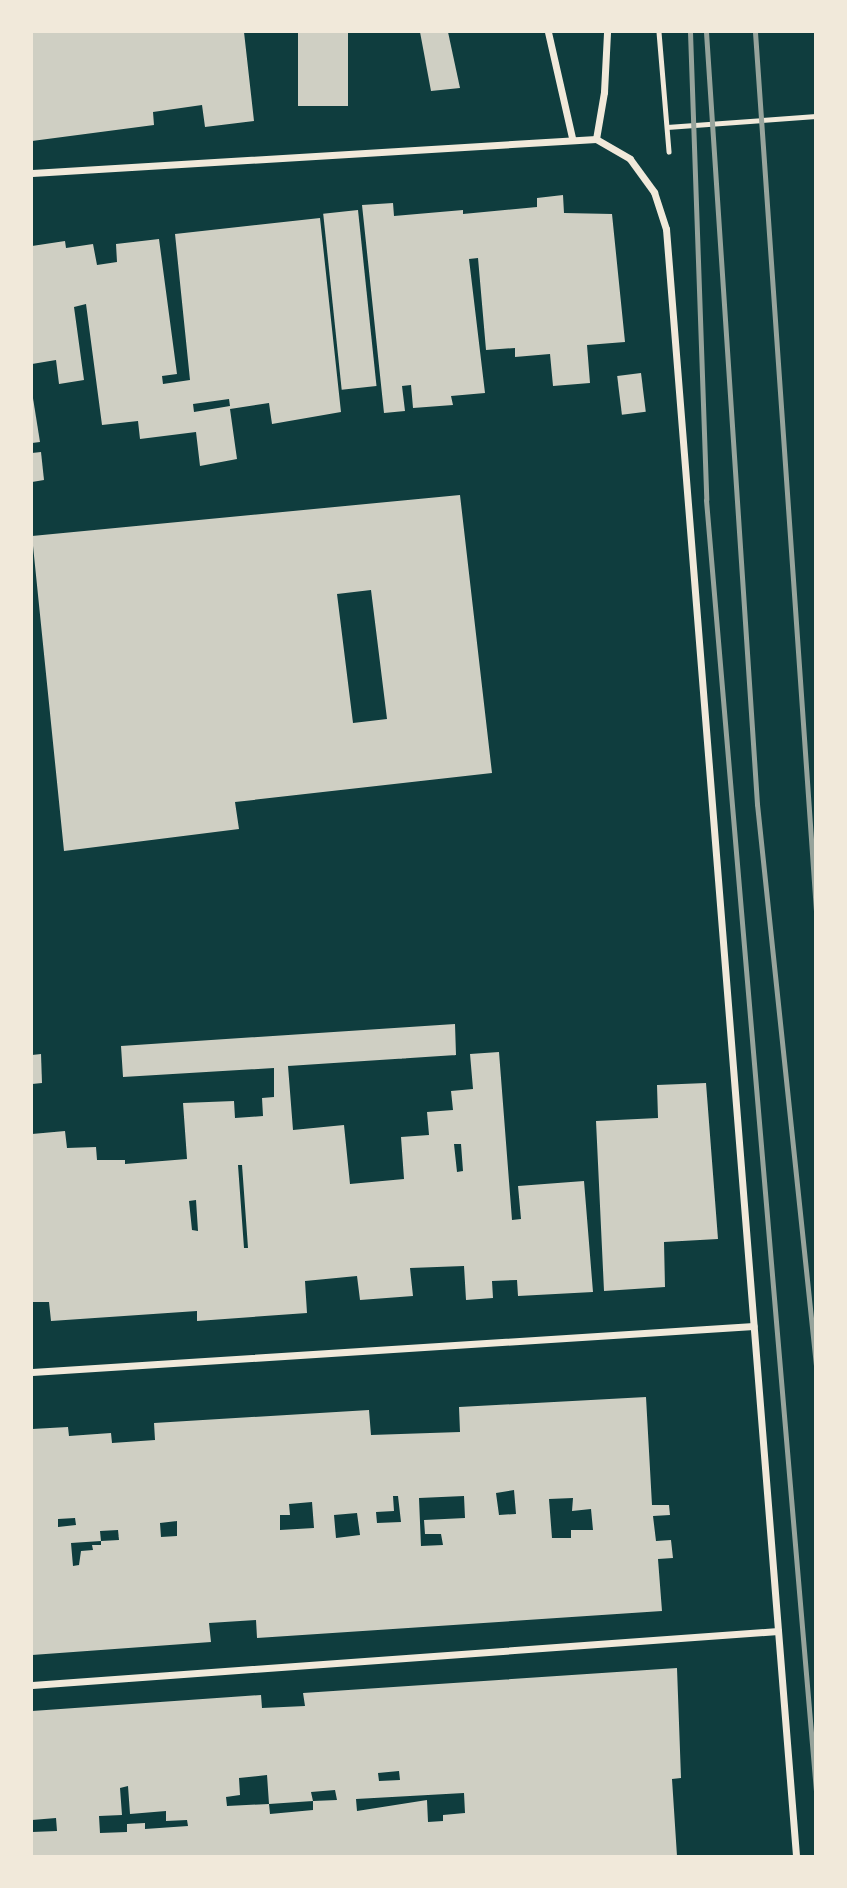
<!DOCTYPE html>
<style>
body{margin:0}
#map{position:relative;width:847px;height:1888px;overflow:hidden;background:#0f3d3e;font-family:Arial,sans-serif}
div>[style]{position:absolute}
.building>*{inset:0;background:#cfcfc3;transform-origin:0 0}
.path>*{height:4.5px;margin:-2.25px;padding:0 2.25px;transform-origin:2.25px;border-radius:2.25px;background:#f1e9da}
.minor>*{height:7px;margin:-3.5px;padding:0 3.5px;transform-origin:3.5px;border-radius:3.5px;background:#f1e9da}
.rail>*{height:5px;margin:-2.5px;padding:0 2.5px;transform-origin:2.5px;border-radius:2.5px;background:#97a49c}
span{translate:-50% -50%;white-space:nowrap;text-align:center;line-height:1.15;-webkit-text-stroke:7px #f1e9da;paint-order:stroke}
.frame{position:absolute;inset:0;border:33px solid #f1e9da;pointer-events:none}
</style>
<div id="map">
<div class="building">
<div style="clip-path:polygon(32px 32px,244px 32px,254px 121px,205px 127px,202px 105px,153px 112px,154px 125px,32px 141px)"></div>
<div style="left:298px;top:32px;width:50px;height:74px"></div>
<div style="clip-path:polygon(420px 32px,448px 32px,460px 88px,431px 91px)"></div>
<div style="clip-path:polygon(563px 195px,564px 213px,612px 214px,625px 342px,587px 345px,590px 383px,553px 386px,550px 354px,515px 357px,515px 348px,486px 350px,478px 258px,469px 259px,485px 393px,451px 396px,453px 405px,413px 408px,411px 385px,402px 386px,405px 411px,384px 413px,362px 205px,393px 203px,394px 216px,463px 210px,463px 214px,537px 207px,537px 198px)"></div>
<div style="left:358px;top:210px;width:177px;height:35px;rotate:84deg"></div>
<div style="clip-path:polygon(evenodd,320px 218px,341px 412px,272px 424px,269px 403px,230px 409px,237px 459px,200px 466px,196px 432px,140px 439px,138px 421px,102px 425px,86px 304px,74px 307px,84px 380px,59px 384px,56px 360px,32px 364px,32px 246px,65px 241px,66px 248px,93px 244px,97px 265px,117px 262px,116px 244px,159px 239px,177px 374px,162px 376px,163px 384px,190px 380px,175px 234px,320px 218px,229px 399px,230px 406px,194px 412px,193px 404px,229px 399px)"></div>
<div style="left:641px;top:373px;width:39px;height:24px;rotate:83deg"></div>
<div style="clip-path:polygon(32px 392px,40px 442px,32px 443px)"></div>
<div style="clip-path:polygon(41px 452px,44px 480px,32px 482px,32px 453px)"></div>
<div style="clip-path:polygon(evenodd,460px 495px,492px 773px,235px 802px,239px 829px,64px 851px,32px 536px,460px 495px,371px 590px,387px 719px,353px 723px,337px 594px,371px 590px)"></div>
<div style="clip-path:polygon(evenodd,455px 1024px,456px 1055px,288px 1066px,293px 1130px,344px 1125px,350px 1184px,404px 1179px,401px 1137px,429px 1135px,427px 1112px,453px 1110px,451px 1091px,473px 1089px,470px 1054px,499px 1052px,512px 1220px,521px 1219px,518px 1186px,584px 1181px,593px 1292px,518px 1296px,517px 1280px,492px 1281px,493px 1298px,466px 1300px,464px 1266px,410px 1268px,413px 1296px,360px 1300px,357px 1276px,305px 1281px,307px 1313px,197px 1321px,197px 1311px,51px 1321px,49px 1302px,32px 1302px,32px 1134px,65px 1131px,67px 1148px,96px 1147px,97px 1160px,125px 1160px,125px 1164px,187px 1159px,183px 1103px,234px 1101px,235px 1118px,263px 1116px,262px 1098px,274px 1097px,274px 1068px,123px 1077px,121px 1046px,455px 1024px,454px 1144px,461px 1144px,463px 1171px,457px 1172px,454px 1144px,455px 1024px,238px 1165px,242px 1165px,248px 1248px,244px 1248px,238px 1165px,455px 1024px,196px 1200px,198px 1231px,192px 1230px,189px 1201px,196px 1200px)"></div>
<div style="clip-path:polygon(41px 1054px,42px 1083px,32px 1084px,32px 1055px)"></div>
<div style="clip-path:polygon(706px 1083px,718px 1239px,664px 1242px,665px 1287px,604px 1291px,596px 1121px,658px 1118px,657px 1085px)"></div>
<div style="clip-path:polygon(evenodd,646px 1397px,652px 1505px,669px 1505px,670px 1515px,653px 1516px,656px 1541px,671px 1540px,673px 1558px,658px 1559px,662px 1611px,257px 1638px,256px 1620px,209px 1623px,211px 1642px,32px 1655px,32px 1429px,68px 1427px,69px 1436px,111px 1433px,112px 1443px,155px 1440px,154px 1423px,369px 1410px,371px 1435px,460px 1432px,459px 1407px,646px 1397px,514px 1490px,516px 1514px,499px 1515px,496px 1493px,514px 1490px,646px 1397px,393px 1496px,398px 1496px,401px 1522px,377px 1523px,376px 1512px,394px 1511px,393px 1496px,646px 1397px,464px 1496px,465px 1518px,424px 1520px,425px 1534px,441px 1534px,443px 1545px,421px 1546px,419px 1498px,464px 1496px,646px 1397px,573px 1498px,572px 1511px,591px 1509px,593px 1530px,571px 1530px,571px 1538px,552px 1538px,549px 1499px,573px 1498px,646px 1397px,312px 1502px,314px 1528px,280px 1530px,280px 1515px,290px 1515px,289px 1504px,312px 1502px,646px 1397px,357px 1513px,360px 1535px,336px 1538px,334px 1515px,357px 1513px,646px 1397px,75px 1518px,76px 1525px,58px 1527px,58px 1519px,75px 1518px,646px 1397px,177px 1521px,177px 1536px,161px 1537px,160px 1523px,177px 1521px,646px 1397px,118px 1530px,119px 1540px,101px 1541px,100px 1531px,118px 1530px,646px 1397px,101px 1541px,101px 1545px,92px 1545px,93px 1550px,81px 1551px,79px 1565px,73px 1566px,71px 1543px,101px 1541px)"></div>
<div style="clip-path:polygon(evenodd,677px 1668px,681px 1778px,672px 1779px,677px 1856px,32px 1856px,32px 1832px,57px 1831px,56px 1818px,32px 1820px,32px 1711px,261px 1695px,262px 1708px,305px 1706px,303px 1693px,677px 1668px,399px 1771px,400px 1780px,379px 1781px,378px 1773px,399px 1771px,677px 1668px,267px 1775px,269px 1804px,313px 1801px,311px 1792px,335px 1790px,337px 1800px,313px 1801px,313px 1810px,270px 1814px,269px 1804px,227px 1806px,226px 1797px,240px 1795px,239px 1778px,267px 1775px,677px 1668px,128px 1786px,130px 1814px,166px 1811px,166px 1821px,187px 1820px,188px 1826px,145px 1829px,145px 1823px,127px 1824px,127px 1832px,100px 1833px,99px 1816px,122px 1815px,120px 1788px,128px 1786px,677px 1668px,464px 1793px,465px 1813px,443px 1815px,443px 1821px,428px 1822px,427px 1800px,357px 1811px,356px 1799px,464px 1793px)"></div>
</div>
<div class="path">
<div style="left:659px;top:32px;width:120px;rotate:85.2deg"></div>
<div style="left:667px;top:127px;width:149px;rotate:-4.2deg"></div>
</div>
<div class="minor">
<div style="left:548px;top:32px;width:109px;rotate:77.2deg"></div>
<div style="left:596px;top:139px;width:48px;rotate:-80.3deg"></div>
<div style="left:604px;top:92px;width:60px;rotate:-87.1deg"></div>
<div style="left:32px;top:173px;width:565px;rotate:-3.45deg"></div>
<div style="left:596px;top:139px;width:39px;rotate:30deg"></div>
<div style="left:630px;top:159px;width:41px;rotate:54deg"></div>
<div style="left:654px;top:192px;width:39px;rotate:72deg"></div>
<div style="left:666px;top:229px;width:1632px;rotate:85.43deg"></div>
<div style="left:32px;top:1372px;width:723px;rotate:-3.65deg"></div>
<div style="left:32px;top:1685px;width:748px;rotate:-4.14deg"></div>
</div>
<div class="rail">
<div style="left:690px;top:32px;width:468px;rotate:88deg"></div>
<div style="left:706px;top:500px;width:1295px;rotate:85.13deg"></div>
<div style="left:706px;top:32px;width:774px;rotate:86.22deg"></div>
<div style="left:757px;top:804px;width:564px;rotate:84deg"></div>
<div style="left:755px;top:32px;width:881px;rotate:86.03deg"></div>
</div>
<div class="frame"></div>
</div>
